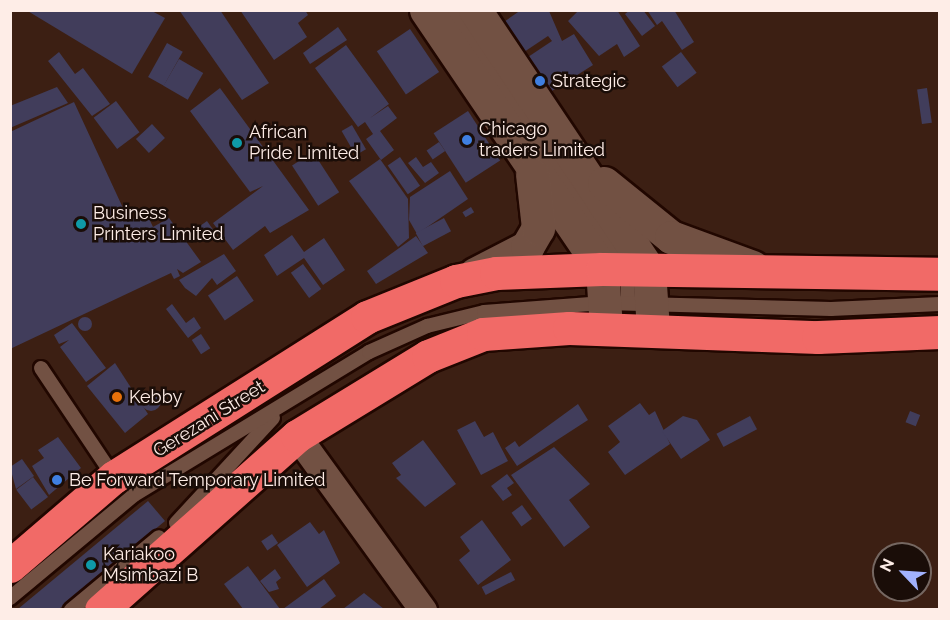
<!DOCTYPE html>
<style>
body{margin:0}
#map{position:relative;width:950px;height:620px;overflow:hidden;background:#3c1f13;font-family:Raleway,sans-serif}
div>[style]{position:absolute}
.building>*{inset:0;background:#413d5b;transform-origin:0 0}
.round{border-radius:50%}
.roads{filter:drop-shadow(2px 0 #210700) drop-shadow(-2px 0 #210700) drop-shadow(0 2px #210700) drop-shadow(0 -2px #210700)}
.lane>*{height:14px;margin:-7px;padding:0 7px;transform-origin:7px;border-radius:7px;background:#725143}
.street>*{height:27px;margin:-13.5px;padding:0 13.5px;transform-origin:13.5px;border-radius:13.5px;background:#725143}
.secondary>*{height:33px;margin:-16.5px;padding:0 16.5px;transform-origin:16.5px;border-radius:16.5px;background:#725143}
.highway>*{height:33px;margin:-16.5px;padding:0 16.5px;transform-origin:16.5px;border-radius:16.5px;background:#f16a67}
.dots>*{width:16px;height:16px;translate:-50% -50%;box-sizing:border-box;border:3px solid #1a0d08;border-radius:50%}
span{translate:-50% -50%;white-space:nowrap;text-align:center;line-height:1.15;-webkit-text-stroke:5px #1a0d08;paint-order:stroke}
.poi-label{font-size:18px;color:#feede7}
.left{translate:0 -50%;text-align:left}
.street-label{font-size:18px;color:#feede7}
.frame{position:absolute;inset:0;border:12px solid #feede7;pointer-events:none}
.north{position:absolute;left:872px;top:542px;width:60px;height:60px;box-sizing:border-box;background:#1a0d08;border:2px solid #756761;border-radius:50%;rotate:295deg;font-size:16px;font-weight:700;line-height:24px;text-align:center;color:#feede7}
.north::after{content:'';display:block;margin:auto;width:21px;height:27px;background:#a2b2fd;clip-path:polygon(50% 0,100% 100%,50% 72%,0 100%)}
</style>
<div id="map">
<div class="building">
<div style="clip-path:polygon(26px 10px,150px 10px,165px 18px,132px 74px)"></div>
<div style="clip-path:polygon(179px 10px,220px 10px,269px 83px,242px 100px)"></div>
<div style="clip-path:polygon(240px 10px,305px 10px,308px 15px,298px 23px,307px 37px,274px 60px)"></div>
<div style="clip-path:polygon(521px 10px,549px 11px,562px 41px,574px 34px,593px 65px,544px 96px,522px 61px,552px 41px,548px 36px,518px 56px,498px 26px)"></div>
<div style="clip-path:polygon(579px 10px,617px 10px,640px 46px,624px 57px,617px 44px,599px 56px,568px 21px)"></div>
<div style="clip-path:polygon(630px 10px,643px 10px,655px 26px,642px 36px,625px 14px)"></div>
<div style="clip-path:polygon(647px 10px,674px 10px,694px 42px,682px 50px,662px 21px,657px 25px)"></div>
<div style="clip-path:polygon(338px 27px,347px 40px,310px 64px,303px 53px)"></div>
<div style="left:410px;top:29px;width:52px;height:40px;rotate:56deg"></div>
<div style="left:167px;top:43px;width:18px;height:39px;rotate:29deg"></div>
<div style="clip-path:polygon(346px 45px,389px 104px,370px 118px,388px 106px,397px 118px,380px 131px,394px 150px,381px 160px,366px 139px,373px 134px,365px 122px,358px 127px,315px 68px)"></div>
<div style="clip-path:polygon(59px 52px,75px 74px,83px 68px,110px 104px,92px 116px,48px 61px)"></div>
<div style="left:681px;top:52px;width:26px;height:24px;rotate:53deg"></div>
<div style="left:179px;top:59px;width:28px;height:31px;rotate:30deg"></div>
<div style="clip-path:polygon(57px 87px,68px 103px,10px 128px,10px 106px)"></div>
<div style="clip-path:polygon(220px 88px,309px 210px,270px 233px,265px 226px,233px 250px,213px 223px,263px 186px,250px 192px,190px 111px)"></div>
<div style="left:927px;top:88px;width:35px;height:10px;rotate:82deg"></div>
<div style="left:116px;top:101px;width:39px;height:28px;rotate:53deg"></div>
<div style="clip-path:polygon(74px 102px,129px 221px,146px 212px,153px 227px,169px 218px,201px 262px,183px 273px,177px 269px,180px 276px,174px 279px,171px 273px,10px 349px,10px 132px)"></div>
<div style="left:468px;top:111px;width:59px;height:41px;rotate:57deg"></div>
<div style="left:152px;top:124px;width:19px;height:22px;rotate:47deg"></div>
<div style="left:352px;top:125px;width:28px;height:12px;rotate:60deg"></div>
<div style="left:439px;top:142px;width:11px;height:15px;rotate:56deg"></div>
<div style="left:313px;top:152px;width:48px;height:25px;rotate:57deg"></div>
<div style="left:400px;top:157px;width:35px;height:15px;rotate:55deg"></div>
<div style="clip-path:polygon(416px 157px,423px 167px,431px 162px,439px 173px,425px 183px,408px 163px)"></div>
<div style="clip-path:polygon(380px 159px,408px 199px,409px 238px,398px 247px,349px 181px)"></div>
<div style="clip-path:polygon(450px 171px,468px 199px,417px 234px,409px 220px,410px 197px)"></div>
<div style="left:471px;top:207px;width:6px;height:10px;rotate:59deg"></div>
<div style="left:444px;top:218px;width:15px;height:32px;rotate:62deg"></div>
<div style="left:207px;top:221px;width:12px;height:16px;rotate:55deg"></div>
<div style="clip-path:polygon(292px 235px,304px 252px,324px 238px,345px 270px,323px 285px,304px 258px,277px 276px,264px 255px)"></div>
<div style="clip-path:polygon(416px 236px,428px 253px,376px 284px,367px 271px)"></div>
<div style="clip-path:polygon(224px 254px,236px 271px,217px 285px,212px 278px,196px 296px,185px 288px,179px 280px)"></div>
<div style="left:303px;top:264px;width:31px;height:15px;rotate:54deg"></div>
<div style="left:237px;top:276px;width:30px;height:35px;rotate:56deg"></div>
<div style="clip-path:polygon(172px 304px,186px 323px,194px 317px,201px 328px,188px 338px,166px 309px)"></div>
<div class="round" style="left:78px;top:317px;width:14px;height:14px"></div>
<div style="clip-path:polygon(72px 323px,106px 368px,86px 382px,60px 347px,69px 340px,59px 344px,54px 335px)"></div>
<div style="left:201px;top:334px;width:17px;height:11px;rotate:57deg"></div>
<div style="clip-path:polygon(115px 363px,148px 414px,125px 433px,87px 386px)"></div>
<div class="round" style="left:141px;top:391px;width:20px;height:20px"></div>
<div style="clip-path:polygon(640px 403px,649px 415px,655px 411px,670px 444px,625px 475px,608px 452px,620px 442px,608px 426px)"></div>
<div style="clip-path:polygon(578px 404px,588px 420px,517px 466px,505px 448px,515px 441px,519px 447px)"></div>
<div style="left:910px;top:411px;width:11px;height:12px;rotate:22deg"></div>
<div style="clip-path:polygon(683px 416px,697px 420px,710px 440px,681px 459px,662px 431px)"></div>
<div style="left:750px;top:416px;width:15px;height:38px;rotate:62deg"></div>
<div style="clip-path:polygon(475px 421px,484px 437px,493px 432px,508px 461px,481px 475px,457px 430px)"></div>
<div style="clip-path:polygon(58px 437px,81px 468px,49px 495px,32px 466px,44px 458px,38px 450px)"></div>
<div style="clip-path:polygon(423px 440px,456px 484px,425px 507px,396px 478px,401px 475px,392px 463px)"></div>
<div style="clip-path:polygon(554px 447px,590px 484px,569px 500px,590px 527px,564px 547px,511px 475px)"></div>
<div style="clip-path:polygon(22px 459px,34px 476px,16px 489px,10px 467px)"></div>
<div style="clip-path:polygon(507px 474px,514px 483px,507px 488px,512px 495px,503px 501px,491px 486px)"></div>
<div style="left:33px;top:477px;width:25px;height:21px;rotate:53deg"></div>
<div style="clip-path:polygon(148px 501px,165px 521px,59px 609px,18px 609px)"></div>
<div style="left:522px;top:505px;width:17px;height:13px;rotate:54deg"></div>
<div style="clip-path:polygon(482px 520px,511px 560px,478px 585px,459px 560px,470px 551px,460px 537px)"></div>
<div style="clip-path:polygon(310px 522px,319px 534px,324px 530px,340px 563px,307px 587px,277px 545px)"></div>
<div style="left:272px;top:534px;width:11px;height:13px;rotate:56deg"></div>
<div style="clip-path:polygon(248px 566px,280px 609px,243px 609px,224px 584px)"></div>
<div style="clip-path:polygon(275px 569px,281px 578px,276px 582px,279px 589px,269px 592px,260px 581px)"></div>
<div style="left:511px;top:572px;width:9px;height:33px;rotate:63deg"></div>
<div style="clip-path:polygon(324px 579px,336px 596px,319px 609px,283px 609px)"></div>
<div style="clip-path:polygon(364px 593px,384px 609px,343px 609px)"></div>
</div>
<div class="roads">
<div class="lane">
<div style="left:452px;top:10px;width:313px;rotate:56deg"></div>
<div style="left:627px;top:269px;width:34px;rotate:88deg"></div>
<div style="left:41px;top:368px;width:131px;rotate:56.2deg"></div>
<div style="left:176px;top:523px;width:143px;rotate:-47.3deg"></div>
<div style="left:10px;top:598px;width:161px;rotate:-39.7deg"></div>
<div style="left:134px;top:495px;width:275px;rotate:-31.3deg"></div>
<div style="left:369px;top:352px;width:64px;rotate:-24.1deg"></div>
<div style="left:427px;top:326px;width:59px;rotate:-13.8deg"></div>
<div style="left:484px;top:312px;width:120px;rotate:-4.3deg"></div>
<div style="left:604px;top:303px;width:227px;rotate:1.5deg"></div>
<div style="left:831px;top:309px;width:109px;rotate:-2.6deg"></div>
<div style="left:71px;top:610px;width:114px;rotate:-39.7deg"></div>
</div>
<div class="street">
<div style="left:297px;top:436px;width:215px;rotate:54.1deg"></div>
</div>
<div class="secondary">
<div style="left:426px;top:10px;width:313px;rotate:55.8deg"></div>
<div style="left:602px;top:269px;width:59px;rotate:86.1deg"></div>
<div style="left:475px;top:10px;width:313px;rotate:56.2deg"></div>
<div style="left:649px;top:270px;width:58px;rotate:86.1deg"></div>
<div style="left:604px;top:183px;width:86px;rotate:38.9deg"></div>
<div style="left:671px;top:237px;width:87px;rotate:20.1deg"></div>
<div style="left:475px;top:274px;width:59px;rotate:-27.4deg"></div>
<div style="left:527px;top:247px;width:22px;rotate:-60deg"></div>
<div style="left:538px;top:228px;width:54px;rotate:-96.3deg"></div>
</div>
<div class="highway">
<div style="left:10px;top:566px;width:137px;rotate:-40.6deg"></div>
<div style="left:114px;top:477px;width:299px;rotate:-32.3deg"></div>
<div style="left:367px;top:317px;width:96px;rotate:-22deg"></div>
<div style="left:456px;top:281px;width:41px;rotate:-11.3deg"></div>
<div style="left:496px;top:273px;width:106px;rotate:-2.2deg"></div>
<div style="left:602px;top:269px;width:338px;rotate:0.8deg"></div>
<div style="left:101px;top:610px;width:262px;rotate:-41.6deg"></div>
<div style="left:297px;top:436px;width:153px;rotate:-31.4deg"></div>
<div style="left:428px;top:356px;width:59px;rotate:-21.8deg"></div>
<div style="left:483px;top:334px;width:86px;rotate:-4deg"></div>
<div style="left:569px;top:328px;width:249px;rotate:2.1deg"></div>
<div style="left:818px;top:337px;width:122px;rotate:-2.3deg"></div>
</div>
</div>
<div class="dots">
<div style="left:540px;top:81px;background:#3f7fe0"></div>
<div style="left:467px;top:140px;background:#3f7fe0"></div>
<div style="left:237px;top:143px;background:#0f9aa8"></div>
<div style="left:81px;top:224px;background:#0f9aa8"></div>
<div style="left:117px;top:397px;background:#e8710a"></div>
<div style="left:57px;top:480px;background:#3f7fe0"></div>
<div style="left:91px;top:565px;background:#0f9aa8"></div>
</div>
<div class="poi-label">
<span class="left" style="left:552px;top:81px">Strategic</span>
<span class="left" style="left:479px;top:140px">Chicago<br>traders Limited</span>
<span class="left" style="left:249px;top:143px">African<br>Pride Limited</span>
<span class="left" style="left:93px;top:224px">Business<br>Printers Limited</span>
<span class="left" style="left:129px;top:397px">Kebby</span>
<span class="left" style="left:69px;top:480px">Be Forward Temporary Limited</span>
<span class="left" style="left:103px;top:565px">Kariakoo<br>Msimbazi B</span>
</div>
<div class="street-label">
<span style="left:209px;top:419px;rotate:-32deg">Gerezani Street</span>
</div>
<div class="frame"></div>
<div class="north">N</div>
</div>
